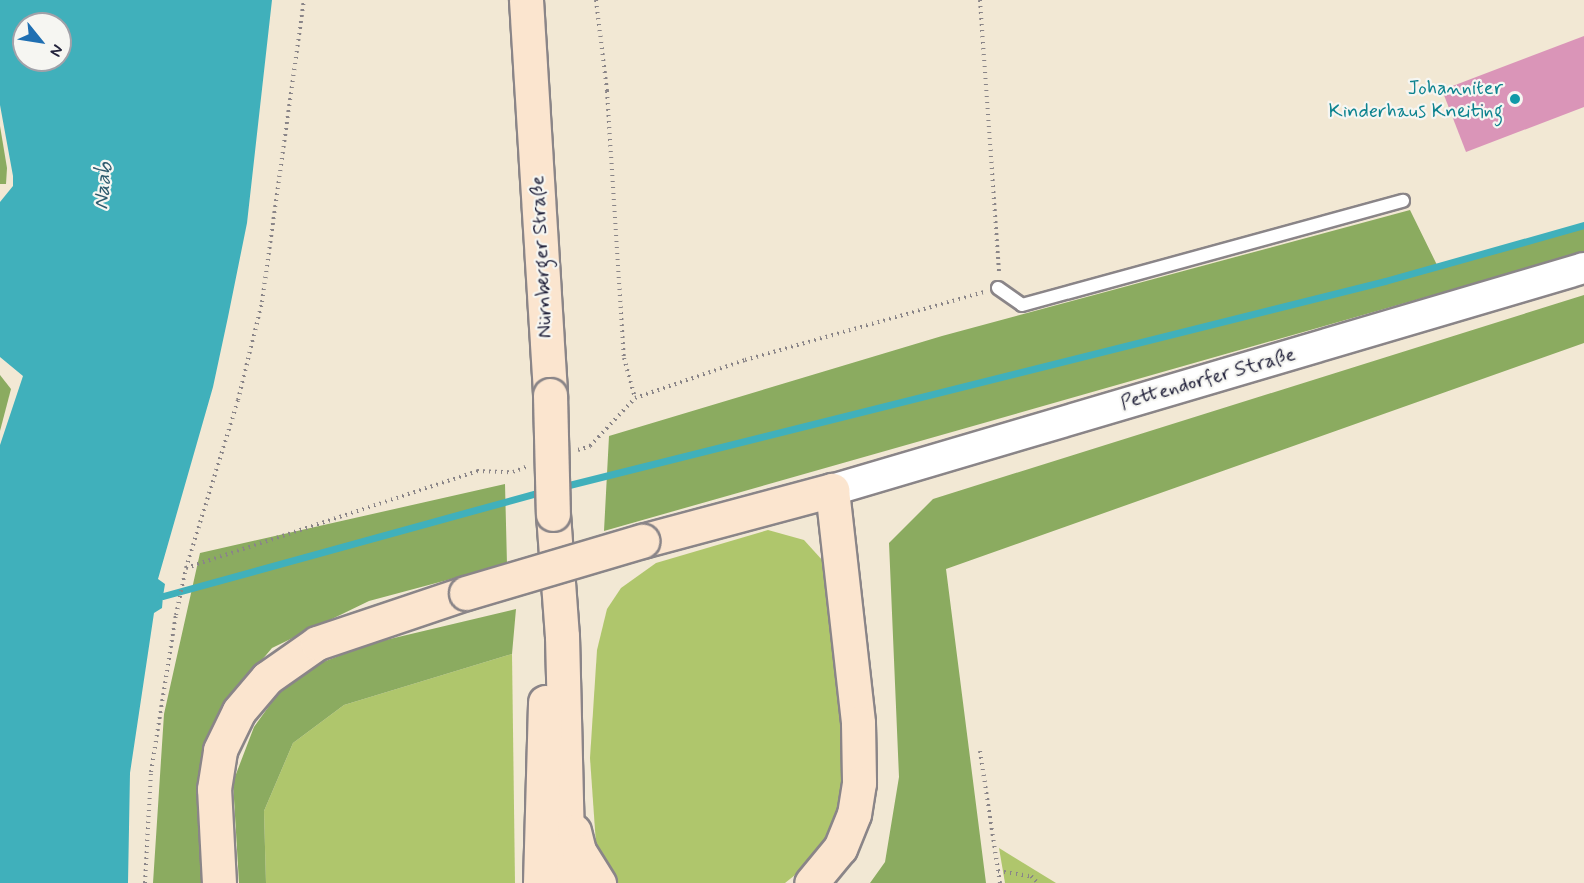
<!DOCTYPE html>
<meta charset="utf-8">
<style>
body{margin:0}
#map{position:relative;width:1584px;height:883px;overflow:hidden;background:#f2e8d4;font-family:Mynerve,sans-serif}
div>[style]{position:absolute}
.green>*{inset:0;background:#afc66c}
.forest>*{inset:0;background:#8bab60}
.water>*{inset:0;background:#40b0bb}
.stream>*{height:7px;margin:-3.5px;padding:0 3.5px;transform-origin:3.5px;border-radius:3.5px;background:#40b0bb}
.building>*{inset:0;background:#da95b8}
.path>*{height:4px;margin-top:-2px;transform-origin:0;background:repeating-linear-gradient(90deg,#8a8588 0 1.5px,transparent 0 6px)}
.roads{filter:drop-shadow(2px 0 #8a8588) drop-shadow(-2px 0 #8a8588) drop-shadow(0 2px #8a8588) drop-shadow(0 -2px #8a8588)}
.service>*{height:12px;margin:-6px;padding:0 6px;transform-origin:6px;border-radius:6px;background:#fff}
.tertiary>*{height:30px;margin:-15px;padding:0 15px;transform-origin:15px;border-radius:15px;background:#fff}
.secondary>*{height:33px;margin:-16.5px;padding:0 16.5px;transform-origin:16.5px;border-radius:16.5px;background:#fbe5cf}
.bridges{filter:drop-shadow(2px 0 #8a8588) drop-shadow(-2px 0 #8a8588) drop-shadow(0 2px #8a8588) drop-shadow(0 -2px #8a8588)}
.secondary-bridge>*{height:33px;margin:-16.5px;padding:0 16.5px;transform-origin:16.5px;border-radius:16.5px;background:#fbe5cf}
.dots>*{width:16px;height:16px;translate:-50% -50%;box-sizing:border-box;border:3px solid #f6f6f2;border-radius:50%}
span{translate:-50% -50%;white-space:nowrap;text-align:center;line-height:1.15;-webkit-text-stroke:4.5px #f6f6f2;paint-order:stroke}
.culture-label{font-size:20px;color:#0d838f}
.right{translate:-100% -50%;text-align:right}
.street-label{font-size:20px;color:#22223b}
.water-label{font-size:21px;color:#2e5b6e;font-style:italic}
.north{position:absolute;left:12px;top:12px;width:60px;height:60px;box-sizing:border-box;background:#f6f6f2;border:2px solid #a1a1a9;border-radius:50%;rotate:120deg;font-size:16px;font-weight:700;line-height:24px;text-align:center;color:#22223b}
.north::after{content:'';display:block;margin:auto;width:21px;height:27px;background:#1f6fb2;clip-path:polygon(50% 0,100% 100%,50% 72%,0 100%)}
</style>
<div id="map">
<div class="green">
<div style="clip-path:polygon(768px 530px,804px 540px,823px 561px,847px 752px,841px 800px,830px 832px,805px 867px,785px 883px,615px 883px,603px 874px,596px 844px,590px 758px,597px 650px,607px 609px,621px 588px,656px 563px)"></div>
<div style="clip-path:polygon(512px 654px,515px 883px,266px 883px,264px 811px,293px 743px,344px 705px)"></div>
<div style="clip-path:polygon(999px 848px,1056px 883px,1005px 883px)"></div>
</div>
<div class="forest">
<div style="clip-path:polygon(0 126px,7px 168px,6px 184px,0 184px)"></div>
<div style="clip-path:polygon(1410px 210px,1437px 265px,1584px 225px,1584px 252px,604px 531px,609px 436px,942px 336px)"></div>
<div style="clip-path:polygon(1584px 295px,1584px 343px,946px 569px,986px 883px,870px 883px,885px 862px,899px 777px,889px 543px,933px 499px)"></div>
<div style="clip-path:polygon(0 375px,11px 389px,0 431px)"></div>
<div style="clip-path:polygon(505px 484px,507px 564px,369px 601px,272px 648px,238px 688px,203px 883px,153px 883px,164px 714px,200px 553px)"></div>
<div style="clip-path:polygon(516px 609px,512px 654px,344px 705px,293px 743px,264px 811px,266px 883px,239px 883px,233px 782px,254px 727px,282px 688px,323px 662px,373px 643px)"></div>
</div>
<div class="water">
<div style="clip-path:polygon(evenodd,0 0,272px 0,247px 223px,228px 317px,213px 387px,158px 579px,165px 584px,163px 596px,162px 608px,154px 613px,130px 773px,128px 883px,0 883px,0 445px,23px 376px,0 357px,0 202px,13px 186px,13px 176px,0 105px,0 0,24px 24px,60px 24px,60px 60px,24px 60px,24px 24px)"></div>
</div>
<div class="stream">
<div style="left:561px;top:487px;width:849px;rotate:-14.04deg"></div>
<div style="left:1385px;top:281px;width:207px;rotate:-15.7deg"></div>
<div style="left:163px;top:596px;width:395px;rotate:-15.4deg"></div>
</div>
<div class="building">
<div style="clip-path:polygon(1584px 36px,1584px 107px,1466px 152px,1442px 90px)"></div>
</div>
<div class="path">
<div style="left:596px;top:0;width:92px;rotate:83.1deg"></div>
<div style="left:607px;top:91px;width:268px;rotate:86.4deg"></div>
<div style="left:624px;top:358px;width:41px;rotate:74.6deg"></div>
<div style="left:980px;top:0;width:272px;rotate:86deg"></div>
<div style="left:578px;top:450px;width:13px;rotate:-18deg"></div>
<div style="left:590px;top:446px;width:66px;rotate:-46.8deg"></div>
<div style="left:635px;top:398px;width:116px;rotate:-19.1deg"></div>
<div style="left:745px;top:360px;width:248px;rotate:-15.9deg"></div>
<div style="left:186px;top:568px;width:307px;rotate:-18.4deg"></div>
<div style="left:477px;top:471px;width:36px;rotate:2deg"></div>
<div style="left:513px;top:472px;width:14px;rotate:-21deg"></div>
<div style="left:980px;top:751px;width:134px;rotate:81.4deg"></div>
<div style="left:998px;top:871px;width:33px;rotate:9deg"></div>
<div style="left:1031px;top:876px;width:10px;rotate:45deg"></div>
<div style="left:145px;top:883px;width:111px;rotate:-86.9deg"></div>
<div style="left:151px;top:772px;width:159px;rotate:-81deg"></div>
<div style="left:176px;top:615px;width:48px;rotate:-78deg"></div>
<div style="left:186px;top:568px;width:176px;rotate:-72.8deg"></div>
<div style="left:238px;top:400px;width:101px;rotate:-76.2deg"></div>
<div style="left:262px;top:302px;width:305px;rotate:-82.1deg"></div>
</div>
<div class="roads">
<div class="service">
<div style="left:998px;top:288px;width:29px;rotate:35deg"></div>
<div style="left:1022px;top:305px;width:395px;rotate:-15.3deg"></div>
</div>
<div class="tertiary">
<div style="left:832px;top:490px;width:784px;rotate:-16.45deg"></div>
</div>
<div class="secondary">
<div style="left:526px;top:0;width:396px;rotate:86.5deg"></div>
<div style="left:553px;top:514px;width:122px;rotate:85.8deg"></div>
<div style="left:562px;top:636px;width:247px;rotate:88.6deg"></div>
<div style="left:642px;top:541px;width:197px;rotate:-15deg"></div>
<div style="left:832px;top:490px;width:234px;rotate:83.6deg"></div>
<div style="left:858px;top:723px;width:60px;rotate:89deg"></div>
<div style="left:859px;top:783px;width:31px;rotate:99deg"></div>
<div style="left:854px;top:814px;width:37px;rotate:112deg"></div>
<div style="left:840px;top:848px;width:45px;rotate:129.6deg"></div>
<div style="left:574px;top:831px;width:21px;rotate:76deg"></div>
<div style="left:579px;top:851px;width:38px;rotate:58deg"></div>
<div style="left:219px;top:883px;width:94px;rotate:-93deg"></div>
<div style="left:214px;top:789px;width:39px;rotate:-81deg"></div>
<div style="left:220px;top:750px;width:43px;rotate:-64deg"></div>
<div style="left:239px;top:711px;width:43px;rotate:-49.7deg"></div>
<div style="left:267px;top:678px;width:61px;rotate:-35deg"></div>
<div style="left:317px;top:643px;width:157px;rotate:-18.6deg"></div>
<div style="left:540px;top:883px;width:181px;rotate:-88.4deg"></div>
</div>
</div>
<div class="bridges">
<div class="secondary-bridge">
<div style="left:550px;top:395px;width:119px;rotate:88.6deg"></div>
<div style="left:466px;top:593px;width:184px;rotate:-16.5deg"></div>
</div>
</div>
<div class="dots">
<div style="left:1515px;top:99px;background:#0f9aa8"></div>
</div>
<div class="culture-label">
<span class="right" style="left:1503px;top:100px">Johanniter<br>Kinderhaus Kneiting</span>
</div>
<div class="street-label">
<span style="left:542px;top:257px;rotate:-93deg">Nürnberger Straße</span>
<span style="left:1208px;top:379px;rotate:-16deg">Pettendorfer Straße</span>
</div>
<div class="water-label">
<span style="left:103px;top:186px;rotate:-86deg">Naab</span>
</div>
<div class="north">N</div>
</div>
